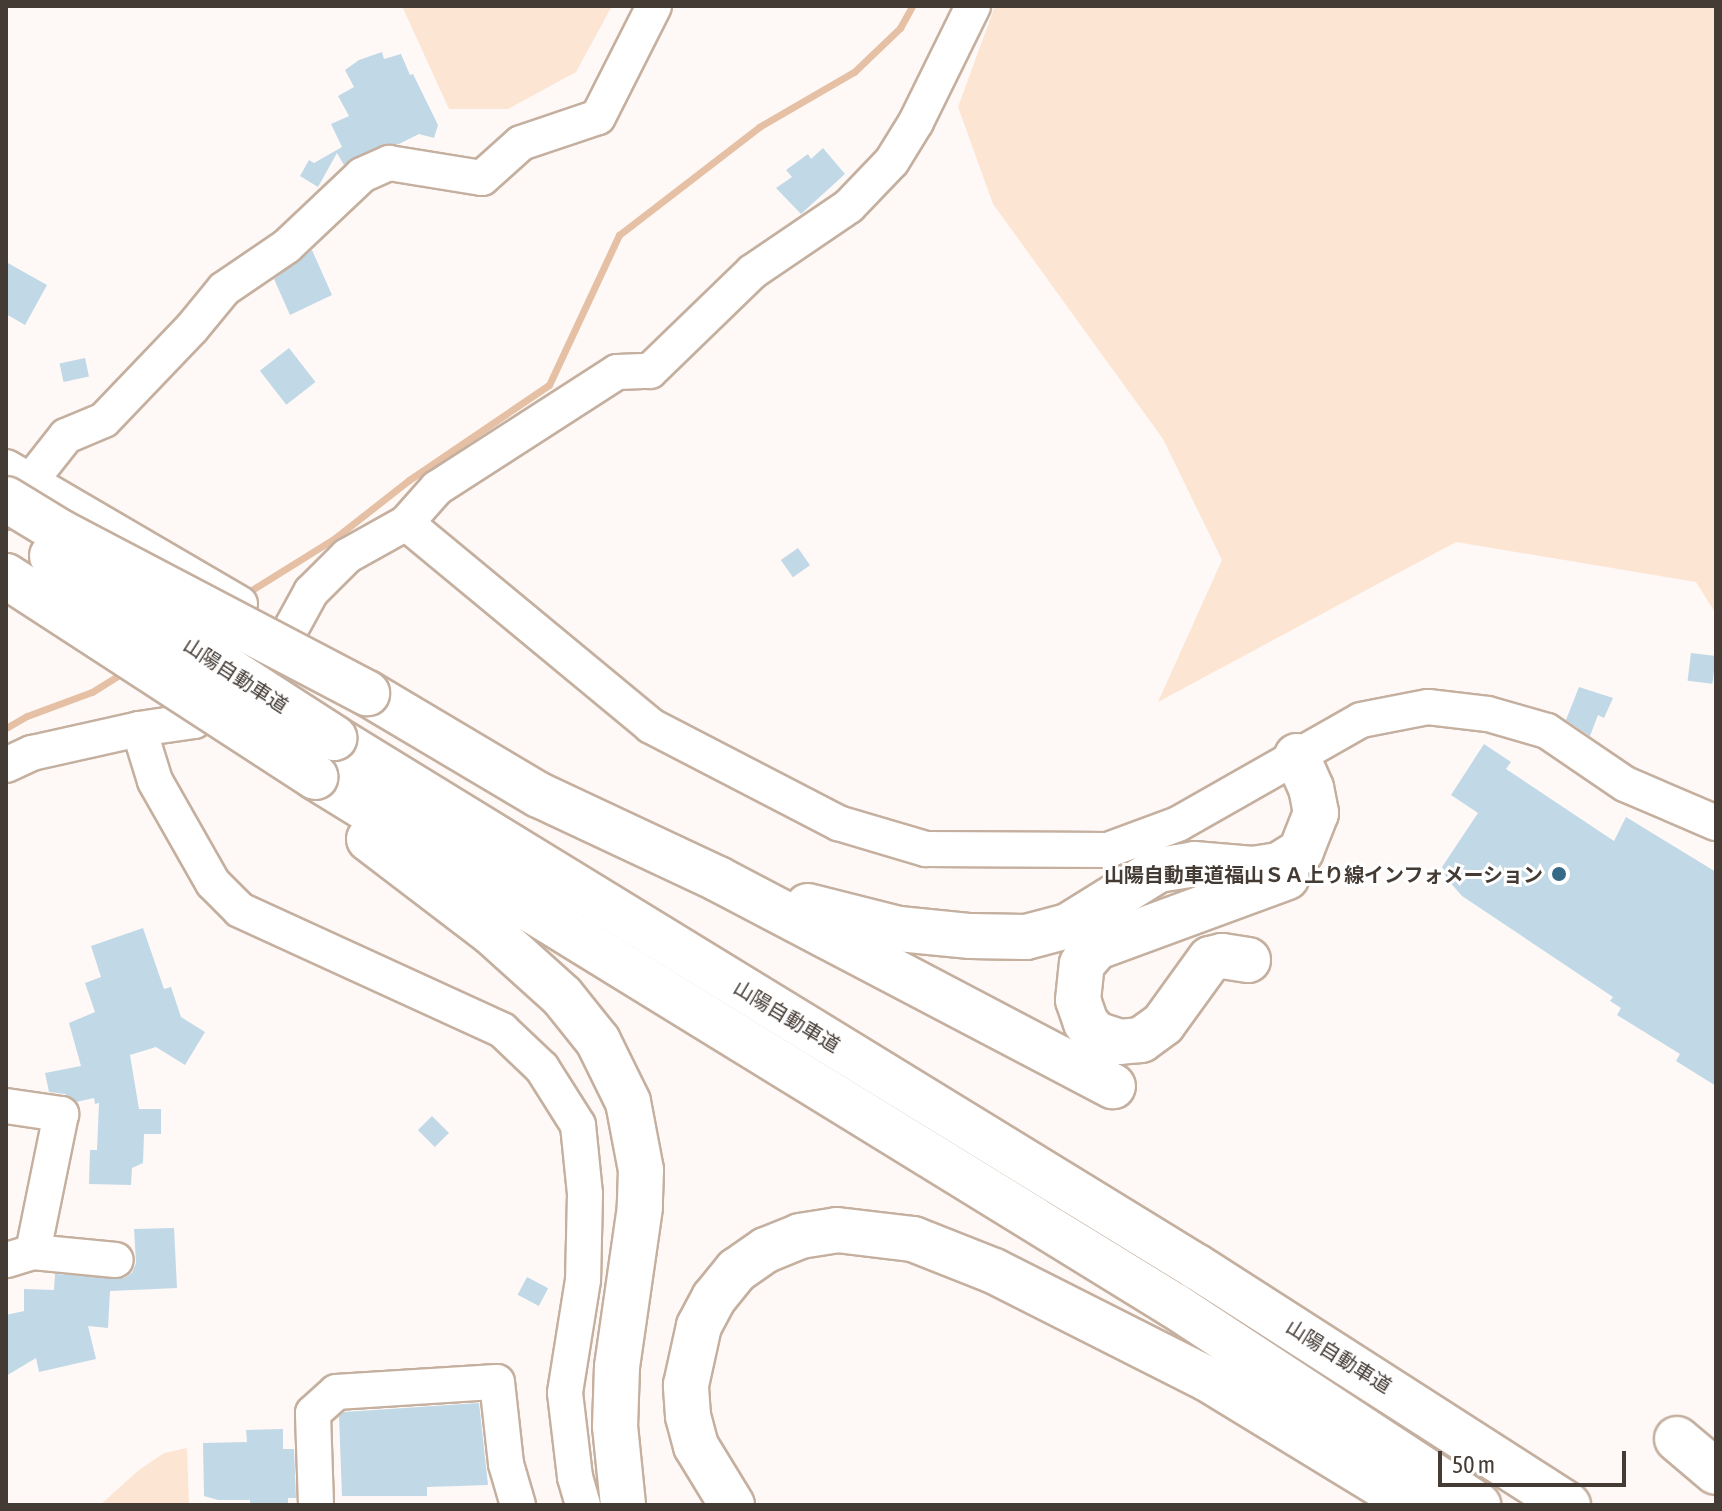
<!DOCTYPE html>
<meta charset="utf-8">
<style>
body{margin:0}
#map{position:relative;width:1722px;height:1511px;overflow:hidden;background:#fef9f6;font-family:"Asap Condensed","Noto Sans JP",sans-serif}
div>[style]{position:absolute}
.green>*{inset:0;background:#fde5d3}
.stream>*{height:7px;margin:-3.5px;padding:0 3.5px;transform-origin:3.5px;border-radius:3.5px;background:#e5c0a4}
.building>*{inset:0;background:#c1d8e7;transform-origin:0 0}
.roads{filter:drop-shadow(2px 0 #c5b0a0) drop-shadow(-2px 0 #c5b0a0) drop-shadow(0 2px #c5b0a0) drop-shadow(0 -2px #c5b0a0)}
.minor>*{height:34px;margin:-17px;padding:0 17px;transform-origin:17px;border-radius:17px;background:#fff}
.highway>*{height:44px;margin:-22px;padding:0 22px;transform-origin:22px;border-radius:22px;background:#fff}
.bridges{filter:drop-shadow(2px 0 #c5b0a0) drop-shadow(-2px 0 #c5b0a0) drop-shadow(0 2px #c5b0a0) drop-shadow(0 -2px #c5b0a0)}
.highway-bridge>*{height:44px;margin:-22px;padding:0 22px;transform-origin:22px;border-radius:22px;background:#fff}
.dots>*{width:22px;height:22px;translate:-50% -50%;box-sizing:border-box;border:4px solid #fff;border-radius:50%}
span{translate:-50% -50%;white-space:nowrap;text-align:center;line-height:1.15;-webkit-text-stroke:6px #fff;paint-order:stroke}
.street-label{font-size:20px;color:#443b35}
.poi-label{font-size:20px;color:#443b35;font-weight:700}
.right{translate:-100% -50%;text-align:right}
.frame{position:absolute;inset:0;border:8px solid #443b35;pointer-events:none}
.scale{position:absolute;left:1438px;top:1451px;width:188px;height:36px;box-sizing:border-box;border:4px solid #443b35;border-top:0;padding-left:10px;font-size:24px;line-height:28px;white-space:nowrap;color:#443b35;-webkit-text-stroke:6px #fff;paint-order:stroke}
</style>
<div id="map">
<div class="green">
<div style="clip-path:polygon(402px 6px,612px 6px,576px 72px,508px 109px,449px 109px)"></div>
<div style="clip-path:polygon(995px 6px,1716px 6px,1716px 614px,1696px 582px,1456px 542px,1158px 702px,1222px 560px,1163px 439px,993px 204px,958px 107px)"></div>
<div style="clip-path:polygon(187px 1448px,189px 1505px,100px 1505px,139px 1470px,164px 1453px)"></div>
</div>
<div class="stream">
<div style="left:242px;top:596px;width:110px;rotate:-31.9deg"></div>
<div style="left:335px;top:538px;width:94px;rotate:-38.1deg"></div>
<div style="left:409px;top:480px;width:169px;rotate:-34.2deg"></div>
<div style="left:549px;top:385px;width:166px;rotate:-65deg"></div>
<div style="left:619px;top:235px;width:177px;rotate:-37.6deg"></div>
<div style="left:759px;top:127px;width:110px;rotate:-30.1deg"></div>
<div style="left:854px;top:72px;width:64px;rotate:-43.7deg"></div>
<div style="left:900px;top:28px;width:25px;rotate:-61deg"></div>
<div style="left:6px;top:728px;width:24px;rotate:-30deg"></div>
<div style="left:27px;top:716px;width:69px;rotate:-20.3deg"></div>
<div style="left:92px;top:692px;width:38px;rotate:-32deg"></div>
</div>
<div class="building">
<div style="clip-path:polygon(382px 52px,384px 59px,401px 54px,410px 75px,413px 74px,438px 125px,434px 138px,419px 134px,399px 144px,381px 145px,344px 165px,337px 153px,318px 187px,300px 176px,309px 160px,314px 163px,342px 147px,331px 124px,349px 116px,338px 96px,354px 87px,345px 70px,359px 60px)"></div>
<div style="clip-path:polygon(823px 148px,845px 174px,801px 214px,776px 188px,792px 177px,786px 170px,808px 154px,811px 159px)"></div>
<div style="clip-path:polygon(312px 250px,332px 295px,290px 315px,274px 279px)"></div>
<div style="clip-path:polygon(6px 262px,47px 285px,25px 325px,6px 314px)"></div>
<div style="left:289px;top:348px;width:43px;height:37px;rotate:52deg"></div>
<div style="left:85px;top:358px;width:19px;height:26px;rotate:78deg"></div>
<div style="left:798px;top:548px;width:21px;height:21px;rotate:55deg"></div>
<div style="left:1691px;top:653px;width:25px;height:28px;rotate:7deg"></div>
<div style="clip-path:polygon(1579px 687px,1613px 698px,1604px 718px,1598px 715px,1590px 736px,1566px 720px)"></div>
<div style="clip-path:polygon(1484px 744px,1511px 762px,1506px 769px,1614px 841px,1626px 817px,1716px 872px,1716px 1086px,1676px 1061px,1680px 1054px,1617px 1015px,1621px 1008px,1610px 1001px,1613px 997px,1462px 896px,1447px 879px,1442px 867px,1478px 813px,1451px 795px)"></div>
<div style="clip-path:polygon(143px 928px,164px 989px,171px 987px,181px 1017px,205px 1032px,185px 1065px,156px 1047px,130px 1055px,139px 1109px,161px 1109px,161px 1134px,144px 1134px,143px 1163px,132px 1168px,131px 1185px,89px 1184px,90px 1150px,97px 1150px,99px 1103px,95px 1104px,94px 1098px,76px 1102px,65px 1094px,49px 1092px,45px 1073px,81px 1066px,69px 1023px,95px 1012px,85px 983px,101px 977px,91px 946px)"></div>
<div style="left:432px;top:1116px;width:24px;height:20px;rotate:45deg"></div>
<div style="clip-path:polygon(174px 1228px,177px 1288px,110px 1291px,108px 1328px,88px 1326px,96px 1359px,39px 1372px,36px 1358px,6px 1376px,6px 1315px,24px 1311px,24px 1289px,54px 1290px,55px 1274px,124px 1278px,132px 1273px,136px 1263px,134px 1229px)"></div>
<div style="left:527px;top:1277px;width:24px;height:20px;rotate:28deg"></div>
<div style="clip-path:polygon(479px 1403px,488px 1485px,427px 1487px,427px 1496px,342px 1496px,339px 1416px,344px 1412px)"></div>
<div style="clip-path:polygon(283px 1429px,283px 1449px,294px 1449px,296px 1498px,288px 1498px,288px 1505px,250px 1505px,250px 1500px,218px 1500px,204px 1496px,203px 1443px,247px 1442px,246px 1430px)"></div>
</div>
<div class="roads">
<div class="minor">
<div style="left:6px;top:467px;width:271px;rotate:30.3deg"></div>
<div style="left:6px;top:512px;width:97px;rotate:-51.7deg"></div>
<div style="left:66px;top:436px;width:41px;rotate:-22.8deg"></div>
<div style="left:104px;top:420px;width:127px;rotate:-46.3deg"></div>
<div style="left:192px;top:328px;width:50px;rotate:-50.6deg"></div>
<div style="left:224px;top:289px;width:76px;rotate:-34.3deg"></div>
<div style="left:287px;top:246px;width:103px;rotate:-43.4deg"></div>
<div style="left:362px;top:175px;width:30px;rotate:-24deg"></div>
<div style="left:389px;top:163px;width:94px;rotate:9.2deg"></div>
<div style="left:482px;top:178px;width:52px;rotate:-41.9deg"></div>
<div style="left:521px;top:143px;width:81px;rotate:-18.7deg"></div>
<div style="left:598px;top:117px;width:124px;rotate:-63.2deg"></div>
<div style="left:406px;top:523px;width:318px;rotate:39.6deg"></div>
<div style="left:651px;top:726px;width:211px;rotate:27.4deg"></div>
<div style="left:838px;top:823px;width:92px;rotate:16.5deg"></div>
<div style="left:926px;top:849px;width:182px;rotate:0.3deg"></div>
<div style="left:1108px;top:850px;width:75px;rotate:-20.4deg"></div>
<div style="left:1178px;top:824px;width:210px;rotate:-29.6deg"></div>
<div style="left:1361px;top:720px;width:68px;rotate:-11deg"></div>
<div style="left:1428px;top:707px;width:60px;rotate:6.7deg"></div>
<div style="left:1488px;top:714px;width:61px;rotate:16.1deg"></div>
<div style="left:1547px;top:731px;width:94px;rotate:34.2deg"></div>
<div style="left:1625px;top:784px;width:99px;rotate:23.2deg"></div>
<div style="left:139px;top:729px;width:54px;rotate:72.9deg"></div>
<div style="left:155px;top:781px;width:117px;rotate:60.4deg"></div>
<div style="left:213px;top:883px;width:38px;rotate:45deg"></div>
<div style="left:240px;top:910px;width:288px;rotate:24.6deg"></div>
<div style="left:502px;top:1030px;width:55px;rotate:43.5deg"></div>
<div style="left:542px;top:1068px;width:67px;rotate:57.7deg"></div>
<div style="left:578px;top:1125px;width:69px;rotate:84.2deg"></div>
<div style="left:585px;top:1194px;width:86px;rotate:91.3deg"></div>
<div style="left:583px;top:1280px;width:114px;rotate:99.1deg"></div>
<div style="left:565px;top:1393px;width:85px;rotate:83.2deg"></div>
<div style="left:575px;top:1477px;width:29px;rotate:74deg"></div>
<div style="left:6px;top:765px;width:29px;rotate:-25deg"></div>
<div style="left:32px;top:753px;width:110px;rotate:-12.6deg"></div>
<div style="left:139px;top:729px;width:56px;rotate:-8.3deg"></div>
<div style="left:194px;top:721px;width:84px;rotate:-32.4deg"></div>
<div style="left:265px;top:676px;width:96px;rotate:-61.3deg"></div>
<div style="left:311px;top:592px;width:51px;rotate:-45deg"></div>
<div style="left:347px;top:556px;width:68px;rotate:-29.2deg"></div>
<div style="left:406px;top:523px;width:47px;rotate:-48.5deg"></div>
<div style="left:437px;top:488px;width:214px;rotate:-32.8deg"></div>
<div style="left:617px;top:372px;width:33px;rotate:-2deg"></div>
<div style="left:650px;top:371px;width:142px;rotate:-44.1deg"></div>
<div style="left:752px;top:272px;width:117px;rotate:-34.2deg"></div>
<div style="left:849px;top:206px;width:62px;rotate:-46.3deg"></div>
<div style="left:892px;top:161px;width:46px;rotate:-58.4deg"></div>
<div style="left:916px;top:122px;width:129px;rotate:-63.8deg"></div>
<div style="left:6px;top:1106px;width:56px;rotate:8.3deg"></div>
<div style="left:61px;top:1114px;width:141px;rotate:101.5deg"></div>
<div style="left:33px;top:1252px;width:28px;rotate:163deg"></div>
<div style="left:33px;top:1252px;width:83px;rotate:5.5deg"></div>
<div style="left:316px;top:1505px;width:92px;rotate:-91.9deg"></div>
<div style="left:313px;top:1413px;width:31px;rotate:-42deg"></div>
<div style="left:336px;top:1392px;width:161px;rotate:-3.6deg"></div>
<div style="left:497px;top:1382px;width:82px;rotate:83.7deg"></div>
<div style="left:506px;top:1464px;width:43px;rotate:73.7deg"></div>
</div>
<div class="highway">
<div style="left:367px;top:693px;width:200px;rotate:30.7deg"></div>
<div style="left:539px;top:795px;width:198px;rotate:25.1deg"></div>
<div style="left:718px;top:879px;width:446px;rotate:27.7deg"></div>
<div style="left:334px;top:738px;width:1012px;rotate:31.51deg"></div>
<div style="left:1197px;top:1267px;width:441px;rotate:32.7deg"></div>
<div style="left:315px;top:777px;width:1010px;rotate:31.6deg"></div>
<div style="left:1175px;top:1306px;width:363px;rotate:33.3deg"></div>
<div style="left:369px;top:839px;width:155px;rotate:37.4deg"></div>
<div style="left:492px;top:933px;width:94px;rotate:42deg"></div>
<div style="left:562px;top:996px;width:58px;rotate:51.3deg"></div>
<div style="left:598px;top:1041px;width:68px;rotate:63.8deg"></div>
<div style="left:628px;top:1102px;width:69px;rotate:79.2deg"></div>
<div style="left:641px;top:1170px;width:37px;rotate:92deg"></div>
<div style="left:640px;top:1207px;width:162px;rotate:98.2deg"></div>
<div style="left:617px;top:1367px;width:59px;rotate:91.9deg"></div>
<div style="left:615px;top:1426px;width:79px;rotate:84.2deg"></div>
<div style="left:808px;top:906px;width:94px;rotate:14.2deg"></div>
<div style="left:899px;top:929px;width:72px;rotate:5.6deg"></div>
<div style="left:971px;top:936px;width:55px;rotate:1deg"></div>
<div style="left:1026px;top:937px;width:43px;rotate:-14.7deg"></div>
<div style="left:1068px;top:926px;width:106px;rotate:-31.9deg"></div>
<div style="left:1158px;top:870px;width:36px;rotate:-9deg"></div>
<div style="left:1194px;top:864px;width:59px;rotate:4.8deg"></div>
<div style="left:1253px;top:869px;width:26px;rotate:-9deg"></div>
<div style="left:1279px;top:865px;width:26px;rotate:-32deg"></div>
<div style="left:1301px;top:851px;width:41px;rotate:-68.5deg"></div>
<div style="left:1316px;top:813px;width:25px;rotate:-101deg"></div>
<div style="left:1311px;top:788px;width:35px;rotate:-114deg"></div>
<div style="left:1248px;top:960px;width:26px;rotate:-171deg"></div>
<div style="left:1222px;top:956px;width:12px;rotate:166deg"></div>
<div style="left:1210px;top:959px;width:80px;rotate:125.9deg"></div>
<div style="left:1163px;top:1024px;width:27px;rotate:144deg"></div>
<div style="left:1141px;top:1040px;width:21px;rotate:175deg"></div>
<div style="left:1120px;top:1042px;width:25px;rotate:-162deg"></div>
<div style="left:1096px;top:1034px;width:15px;rotate:-132deg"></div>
<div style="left:1086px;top:1023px;width:24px;rotate:-109deg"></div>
<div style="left:1078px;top:1000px;width:36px;rotate:-84deg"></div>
<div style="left:1082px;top:964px;width:23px;rotate:-49deg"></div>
<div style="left:1097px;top:947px;width:202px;rotate:-20.2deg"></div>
<div style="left:1677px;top:1439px;width:51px;rotate:40.2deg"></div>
<div style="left:732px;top:1505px;width:69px;rotate:-121.4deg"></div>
<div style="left:696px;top:1446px;width:31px;rotate:-105deg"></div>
<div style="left:688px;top:1416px;width:31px;rotate:-94deg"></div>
<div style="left:686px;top:1385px;width:60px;rotate:-77.6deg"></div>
<div style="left:699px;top:1326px;width:32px;rotate:-62deg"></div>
<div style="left:714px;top:1298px;width:36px;rotate:-51deg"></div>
<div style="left:737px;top:1270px;width:35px;rotate:-35deg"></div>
<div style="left:766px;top:1250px;width:37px;rotate:-22deg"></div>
<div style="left:800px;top:1236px;width:37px;rotate:-9deg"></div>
<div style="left:837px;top:1230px;width:77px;rotate:6.8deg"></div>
<div style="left:913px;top:1239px;width:87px;rotate:21.6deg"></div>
<div style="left:994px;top:1271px;width:237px;rotate:26.8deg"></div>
<div style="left:1206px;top:1378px;width:244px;rotate:31.4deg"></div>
</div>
</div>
<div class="bridges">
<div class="highway-bridge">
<div style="left:6px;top:499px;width:63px;rotate:31.4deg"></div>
<div style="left:60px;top:532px;width:347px;rotate:27.7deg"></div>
<div style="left:52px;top:556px;width:336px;rotate:32.8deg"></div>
<div style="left:6px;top:576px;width:369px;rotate:33deg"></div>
</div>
</div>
<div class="dots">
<div style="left:1559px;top:874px;background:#366a87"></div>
</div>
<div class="street-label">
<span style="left:236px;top:675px;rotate:33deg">山陽自動車道</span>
<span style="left:787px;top:1016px;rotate:31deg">山陽自動車道</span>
<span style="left:1339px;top:1356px;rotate:32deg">山陽自動車道</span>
</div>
<div class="poi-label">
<span class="right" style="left:1543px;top:874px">山陽自動車道福山ＳＡ上り線インフォメーション</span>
</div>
<div class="frame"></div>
<div class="scale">50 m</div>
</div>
